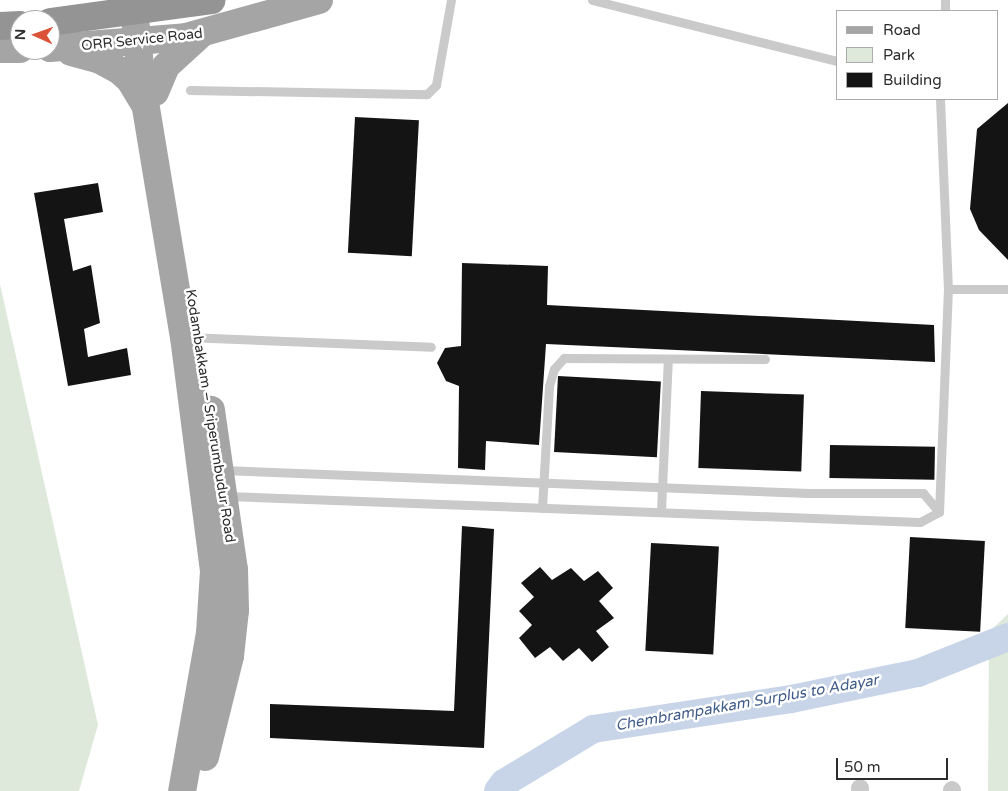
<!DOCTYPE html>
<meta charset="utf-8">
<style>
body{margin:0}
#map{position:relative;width:1008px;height:791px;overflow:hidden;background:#fff;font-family:"Varela Round",sans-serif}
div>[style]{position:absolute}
.green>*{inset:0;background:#dfe9db}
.river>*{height:28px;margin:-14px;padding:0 14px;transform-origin:14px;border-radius:14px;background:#c8d4e8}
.building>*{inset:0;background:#141414;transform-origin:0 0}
.lane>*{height:9px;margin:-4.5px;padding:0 4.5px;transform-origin:4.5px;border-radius:4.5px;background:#cacaca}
.street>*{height:18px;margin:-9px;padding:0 9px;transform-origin:9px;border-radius:9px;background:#cacaca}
.primary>*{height:28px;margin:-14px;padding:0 14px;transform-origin:14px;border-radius:14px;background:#a5a5a5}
.highway>*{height:28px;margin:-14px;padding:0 14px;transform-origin:14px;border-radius:14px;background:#949494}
.highway-bridge>*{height:28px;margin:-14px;padding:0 14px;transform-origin:14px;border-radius:14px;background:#949494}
span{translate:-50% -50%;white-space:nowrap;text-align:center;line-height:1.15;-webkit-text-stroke:5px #fff;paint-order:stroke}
.street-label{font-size:14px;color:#2d2d2d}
.water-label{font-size:15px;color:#405c89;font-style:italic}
.legend{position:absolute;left:836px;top:10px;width:162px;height:90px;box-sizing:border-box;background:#fff;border:1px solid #ababab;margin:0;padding:6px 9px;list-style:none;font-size:15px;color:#2d2d2d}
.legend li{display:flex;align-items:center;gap:10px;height:25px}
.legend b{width:25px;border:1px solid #ababab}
.north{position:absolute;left:10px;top:10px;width:50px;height:50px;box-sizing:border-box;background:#fff;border:1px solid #ababab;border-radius:50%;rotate:272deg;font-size:14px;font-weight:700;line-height:20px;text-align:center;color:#2d2d2d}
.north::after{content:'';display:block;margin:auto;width:18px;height:22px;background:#da5338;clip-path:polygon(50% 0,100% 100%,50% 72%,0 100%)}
.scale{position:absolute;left:836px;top:758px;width:112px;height:22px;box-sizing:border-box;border:2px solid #2d2d2d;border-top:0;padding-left:6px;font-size:15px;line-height:18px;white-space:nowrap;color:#2d2d2d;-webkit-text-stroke:4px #fff;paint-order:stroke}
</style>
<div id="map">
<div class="green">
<div style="clip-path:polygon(0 284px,98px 725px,79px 791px,0 791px)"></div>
<div style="clip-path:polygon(1008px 614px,1008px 791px,988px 791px,989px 632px)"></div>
</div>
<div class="river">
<div style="left:498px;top:791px;width:10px;rotate:-53deg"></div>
<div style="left:504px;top:783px;width:104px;rotate:-31.2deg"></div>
<div style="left:593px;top:729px;width:200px;rotate:-8.6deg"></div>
<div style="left:791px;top:699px;width:130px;rotate:-11.6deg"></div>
<div style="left:918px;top:673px;width:97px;rotate:-21.8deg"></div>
</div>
<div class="building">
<div style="clip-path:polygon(1008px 103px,1008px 260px,979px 230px,970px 209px,977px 129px)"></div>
<div style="left:355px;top:117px;width:64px;height:136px;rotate:3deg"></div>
<div style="clip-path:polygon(98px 183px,103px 212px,64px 219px,73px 271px,91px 265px,100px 323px,84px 329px,88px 357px,127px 348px,131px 375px,68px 386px,34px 193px)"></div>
<div style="clip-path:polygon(462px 263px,548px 266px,547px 305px,934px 325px,935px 362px,546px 344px,539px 445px,486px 441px,485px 470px,458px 468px,459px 386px,446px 381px,437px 363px,445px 348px,461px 346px)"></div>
<div style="left:558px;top:376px;width:103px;height:76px;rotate:3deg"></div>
<div style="left:701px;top:391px;width:103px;height:77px;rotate:2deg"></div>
<div style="left:830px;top:445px;width:105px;height:33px;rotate:1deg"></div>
<div style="clip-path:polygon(462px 526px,494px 529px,484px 748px,270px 738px,270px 704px,454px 711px)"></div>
<div style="left:910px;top:537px;width:75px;height:91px;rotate:3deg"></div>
<div style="left:651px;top:543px;width:68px;height:108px;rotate:3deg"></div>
<div style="clip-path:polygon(540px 567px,552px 580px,571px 568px,584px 581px,598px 571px,613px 588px,599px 601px,614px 618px,596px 631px,609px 647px,592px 662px,579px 648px,563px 661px,550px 647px,535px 658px,519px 638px,532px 625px,519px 611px,534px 597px,521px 583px)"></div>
</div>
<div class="lane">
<div style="left:592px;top:0;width:252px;rotate:14deg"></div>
<div style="left:945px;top:11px;width:11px;rotate:-90deg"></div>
<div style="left:190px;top:90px;width:237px;rotate:1deg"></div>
<div style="left:427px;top:94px;width:13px;rotate:-45deg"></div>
<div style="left:436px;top:85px;width:86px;rotate:-80deg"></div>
<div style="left:940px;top:99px;width:190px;rotate:87.6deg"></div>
<div style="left:186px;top:337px;width:245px;rotate:2.3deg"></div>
<div style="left:223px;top:470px;width:586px;rotate:2.25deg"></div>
<div style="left:809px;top:493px;width:114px"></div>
<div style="left:923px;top:493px;width:25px;rotate:50deg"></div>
<div style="left:227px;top:496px;width:693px;rotate:2.15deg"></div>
<div style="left:920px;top:522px;width:21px;rotate:-28deg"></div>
<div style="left:542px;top:508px;width:122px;rotate:-86.7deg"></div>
<div style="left:549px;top:386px;width:18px;rotate:-74deg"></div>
<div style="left:554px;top:369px;width:15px;rotate:-48deg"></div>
<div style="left:564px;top:358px;width:201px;rotate:0.3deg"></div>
<div style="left:661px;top:511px;width:152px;rotate:-87.4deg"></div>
<div style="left:939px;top:512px;width:223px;rotate:-87.7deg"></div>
<div style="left:948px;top:289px;width:60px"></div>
</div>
<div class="street">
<div style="left:860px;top:791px;width:3px;rotate:-90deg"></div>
<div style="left:952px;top:791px;width:1px;rotate:-90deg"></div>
</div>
<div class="primary">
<div style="left:133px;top:0;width:84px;rotate:83.9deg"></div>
<div style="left:142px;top:84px;width:256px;rotate:80.6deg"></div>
<div style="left:184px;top:337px;width:236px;rotate:82.7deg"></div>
<div style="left:214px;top:571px;width:62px;rotate:93.7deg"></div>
<div style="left:210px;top:633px;width:160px;rotate:100deg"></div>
<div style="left:50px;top:48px;width:136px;rotate:-4.6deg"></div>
<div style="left:186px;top:37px;width:138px;rotate:-15.5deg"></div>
<div style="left:0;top:49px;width:20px"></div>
<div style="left:71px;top:52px;width:28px;rotate:15deg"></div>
<div style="left:98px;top:59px;width:24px;rotate:28deg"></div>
<div style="left:119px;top:70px;width:15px;rotate:42deg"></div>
<div style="left:130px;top:80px;width:26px;rotate:59deg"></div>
<div style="left:155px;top:92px;width:28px;rotate:-67deg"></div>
<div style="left:166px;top:66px;width:46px;rotate:-42.4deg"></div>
<div style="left:205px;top:757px;width:104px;rotate:-76.1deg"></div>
<div style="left:230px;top:656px;width:46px;rotate:-83.8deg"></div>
<div style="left:235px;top:610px;width:40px;rotate:-91.4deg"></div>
<div style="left:234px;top:570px;width:162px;rotate:-98.2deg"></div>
</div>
<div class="highway">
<div style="left:0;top:26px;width:20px;rotate:-3deg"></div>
</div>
<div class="highway-bridge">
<div style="left:50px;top:22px;width:163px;rotate:-7.7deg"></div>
</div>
<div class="street-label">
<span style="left:142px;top:40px;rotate:-6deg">ORR Service Road</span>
<span style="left:210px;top:416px;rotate:81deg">Kodambakkam – Sriperumbudur Road</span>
</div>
<div class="water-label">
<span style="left:747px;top:703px;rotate:-10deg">Chembrampakkam Surplus to Adayar</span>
</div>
<ul class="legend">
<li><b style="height:6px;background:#a5a5a5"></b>Road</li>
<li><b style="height:14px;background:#dfe9db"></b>Park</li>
<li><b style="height:14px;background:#141414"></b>Building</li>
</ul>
<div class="north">N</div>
<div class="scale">50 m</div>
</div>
